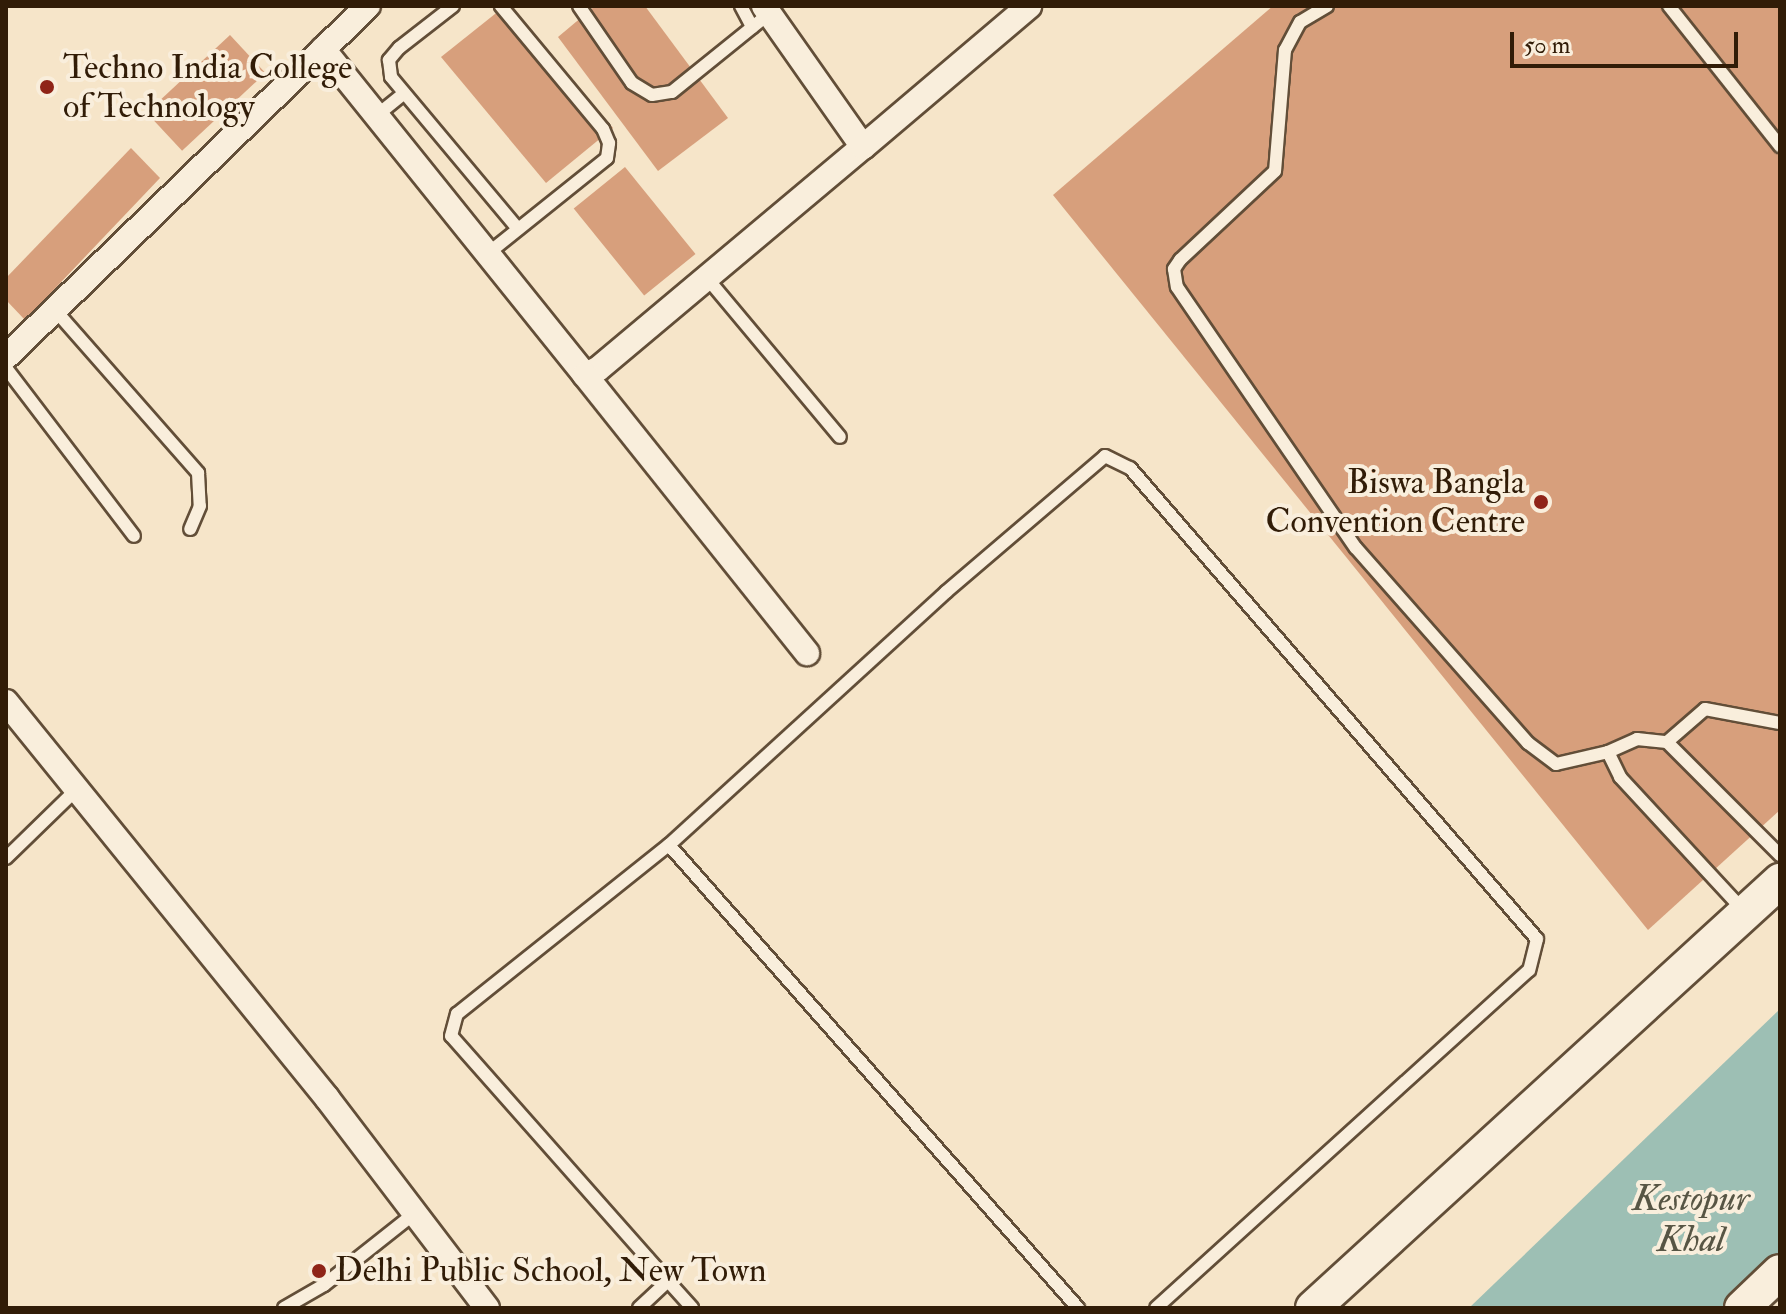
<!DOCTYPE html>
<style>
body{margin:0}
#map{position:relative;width:1786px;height:1314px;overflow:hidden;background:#f6e5c9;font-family:"IM FELL Double Pica",serif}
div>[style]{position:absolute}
.water>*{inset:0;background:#9dbfb4}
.building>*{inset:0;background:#d79f7c;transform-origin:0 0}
.roads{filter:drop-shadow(2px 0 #624e38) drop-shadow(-2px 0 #624e38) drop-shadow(0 2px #624e38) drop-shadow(0 -2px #624e38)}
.lane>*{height:12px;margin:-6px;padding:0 6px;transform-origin:6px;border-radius:6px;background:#f9eedc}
.street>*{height:24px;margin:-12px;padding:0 12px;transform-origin:12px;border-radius:12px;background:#f9eedc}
.secondary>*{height:34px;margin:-17px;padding:0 17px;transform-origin:17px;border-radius:17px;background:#f9eedc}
.dots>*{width:22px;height:22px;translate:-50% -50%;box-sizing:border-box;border:4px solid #f9eedc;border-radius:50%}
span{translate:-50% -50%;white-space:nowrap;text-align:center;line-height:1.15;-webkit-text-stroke:8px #f9eedc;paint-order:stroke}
.poi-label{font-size:34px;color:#311c07}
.left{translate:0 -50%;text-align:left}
.right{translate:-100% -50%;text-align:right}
.water-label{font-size:36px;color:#575544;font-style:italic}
.frame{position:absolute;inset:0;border:8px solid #311c07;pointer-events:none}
.scale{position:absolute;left:1510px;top:32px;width:228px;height:36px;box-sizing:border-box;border:4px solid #311c07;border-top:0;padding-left:10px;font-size:24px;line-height:28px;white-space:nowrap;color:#311c07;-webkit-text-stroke:6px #f9eedc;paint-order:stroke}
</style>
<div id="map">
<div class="water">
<div style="clip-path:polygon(1780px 1009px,1780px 1256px,1725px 1308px,1469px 1308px)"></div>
</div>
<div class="building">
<div style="clip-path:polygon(505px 6px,511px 6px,613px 128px,546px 183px,441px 57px)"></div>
<div style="clip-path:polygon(595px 6px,645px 6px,728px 118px,658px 171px,558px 37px)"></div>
<div style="clip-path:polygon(1273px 6px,1780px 6px,1780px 810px,1648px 930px,1053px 195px)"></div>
<div style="left:230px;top:35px;width:52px;height:114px;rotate:47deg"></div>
<div style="clip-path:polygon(131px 148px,160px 178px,25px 320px,6px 300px,6px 278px)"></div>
<div style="left:625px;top:167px;width:112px;height:66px;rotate:51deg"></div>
</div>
<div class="roads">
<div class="lane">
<div style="left:453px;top:6px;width:68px;rotate:142.1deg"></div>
<div style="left:399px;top:48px;width:16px;rotate:130deg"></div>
<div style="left:389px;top:60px;width:17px;rotate:83deg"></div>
<div style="left:391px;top:77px;width:198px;rotate:50.1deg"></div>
<div style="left:579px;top:6px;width:93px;rotate:55.5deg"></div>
<div style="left:632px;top:83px;width:23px;rotate:31deg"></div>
<div style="left:652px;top:95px;width:20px;rotate:-9deg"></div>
<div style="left:672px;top:92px;width:126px;rotate:-38.9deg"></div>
<div style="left:741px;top:6px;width:24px;rotate:62deg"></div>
<div style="left:1327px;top:6px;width:31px;rotate:149deg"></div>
<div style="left:1300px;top:22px;width:32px;rotate:118deg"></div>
<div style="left:1285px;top:50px;width:121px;rotate:94.7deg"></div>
<div style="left:1275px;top:171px;width:130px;rotate:136.9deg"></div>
<div style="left:1180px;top:260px;width:11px;rotate:124deg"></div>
<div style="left:1174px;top:269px;width:18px;rotate:81deg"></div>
<div style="left:1177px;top:287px;width:316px;rotate:55.6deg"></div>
<div style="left:1356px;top:548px;width:260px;rotate:48.6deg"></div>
<div style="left:1528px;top:743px;width:35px;rotate:37deg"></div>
<div style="left:1556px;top:764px;width:53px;rotate:-13deg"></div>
<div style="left:1608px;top:752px;width:28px;rotate:64deg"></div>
<div style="left:1620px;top:777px;width:181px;rotate:47.2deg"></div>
<div style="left:1669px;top:6px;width:179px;rotate:51.6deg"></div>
<div style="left:376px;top:116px;width:36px;rotate:-39deg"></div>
<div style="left:486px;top:255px;width:155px;rotate:-38.7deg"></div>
<div style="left:607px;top:158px;width:15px;rotate:-82deg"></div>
<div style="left:609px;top:143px;width:15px;rotate:-113deg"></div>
<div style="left:603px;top:129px;width:160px;rotate:-129.7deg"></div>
<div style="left:707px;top:278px;width:207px;rotate:50.1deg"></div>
<div style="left:55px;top:310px;width:217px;rotate:48.7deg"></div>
<div style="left:198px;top:473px;width:33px;rotate:87deg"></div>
<div style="left:200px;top:506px;width:25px;rotate:113deg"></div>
<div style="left:6px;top:368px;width:211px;rotate:52.7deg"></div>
<div style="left:1667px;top:742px;width:50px;rotate:-41deg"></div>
<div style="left:1705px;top:709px;width:76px;rotate:10.6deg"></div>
<div style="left:1608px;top:752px;width:32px;rotate:-24deg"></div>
<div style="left:1637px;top:739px;width:30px;rotate:6deg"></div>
<div style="left:1667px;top:742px;width:160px;rotate:45deg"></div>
<div style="left:669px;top:845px;width:618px;rotate:48.54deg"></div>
<div style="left:6px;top:858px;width:102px;rotate:-44.2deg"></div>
<div style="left:668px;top:1281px;width:327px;rotate:-131.5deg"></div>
<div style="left:451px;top:1036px;width:23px;rotate:-75deg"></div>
<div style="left:457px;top:1014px;width:271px;rotate:-38.6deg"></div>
<div style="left:669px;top:845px;width:375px;rotate:-42.4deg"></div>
<div style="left:946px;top:592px;width:209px;rotate:-40.5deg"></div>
<div style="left:1105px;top:456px;width:28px;rotate:26deg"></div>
<div style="left:1130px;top:468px;width:622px;rotate:49.17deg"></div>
<div style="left:1537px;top:939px;width:32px;rotate:104deg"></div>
<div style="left:1529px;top:970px;width:503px;rotate:137.82deg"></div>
<div style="left:284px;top:1308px;width:46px;rotate:-29.9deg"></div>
<div style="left:324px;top:1285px;width:116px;rotate:-38.4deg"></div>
<div style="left:639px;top:1308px;width:40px;rotate:-43deg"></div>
<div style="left:668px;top:1281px;width:36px;rotate:48deg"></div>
</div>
<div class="street">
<div style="left:323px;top:49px;width:418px;rotate:51.2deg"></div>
<div style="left:585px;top:375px;width:14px;rotate:-25deg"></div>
<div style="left:598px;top:369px;width:346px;rotate:-40deg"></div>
<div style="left:863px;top:147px;width:172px;rotate:-125.1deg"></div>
<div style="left:863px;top:147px;width:218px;rotate:-40.3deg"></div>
<div style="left:6px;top:357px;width:504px;rotate:-44.12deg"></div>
<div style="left:585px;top:375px;width:356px;rotate:51.4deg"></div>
<div style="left:6px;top:702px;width:510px;rotate:50.97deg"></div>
<div style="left:327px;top:1098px;width:264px;rotate:52.7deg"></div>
</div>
<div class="secondary">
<div style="left:1313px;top:1308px;width:633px;rotate:-42.44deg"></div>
<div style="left:1742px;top:1308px;width:52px;rotate:-43.5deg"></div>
</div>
</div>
<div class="dots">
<div style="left:47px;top:87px;background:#8f2418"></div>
<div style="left:1541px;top:502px;background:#8f2418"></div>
<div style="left:319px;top:1271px;background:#8f2418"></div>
</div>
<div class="poi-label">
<span class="left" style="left:63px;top:87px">Techno India College<br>of Technology</span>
<span class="right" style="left:1525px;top:502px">Biswa Bangla<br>Convention Centre</span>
<span class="left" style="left:335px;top:1271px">Delhi Public School, New Town</span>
</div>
<div class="water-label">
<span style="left:1691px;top:1219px">Kestopur<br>Khal</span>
</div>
<div class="frame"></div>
<div class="scale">50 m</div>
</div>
